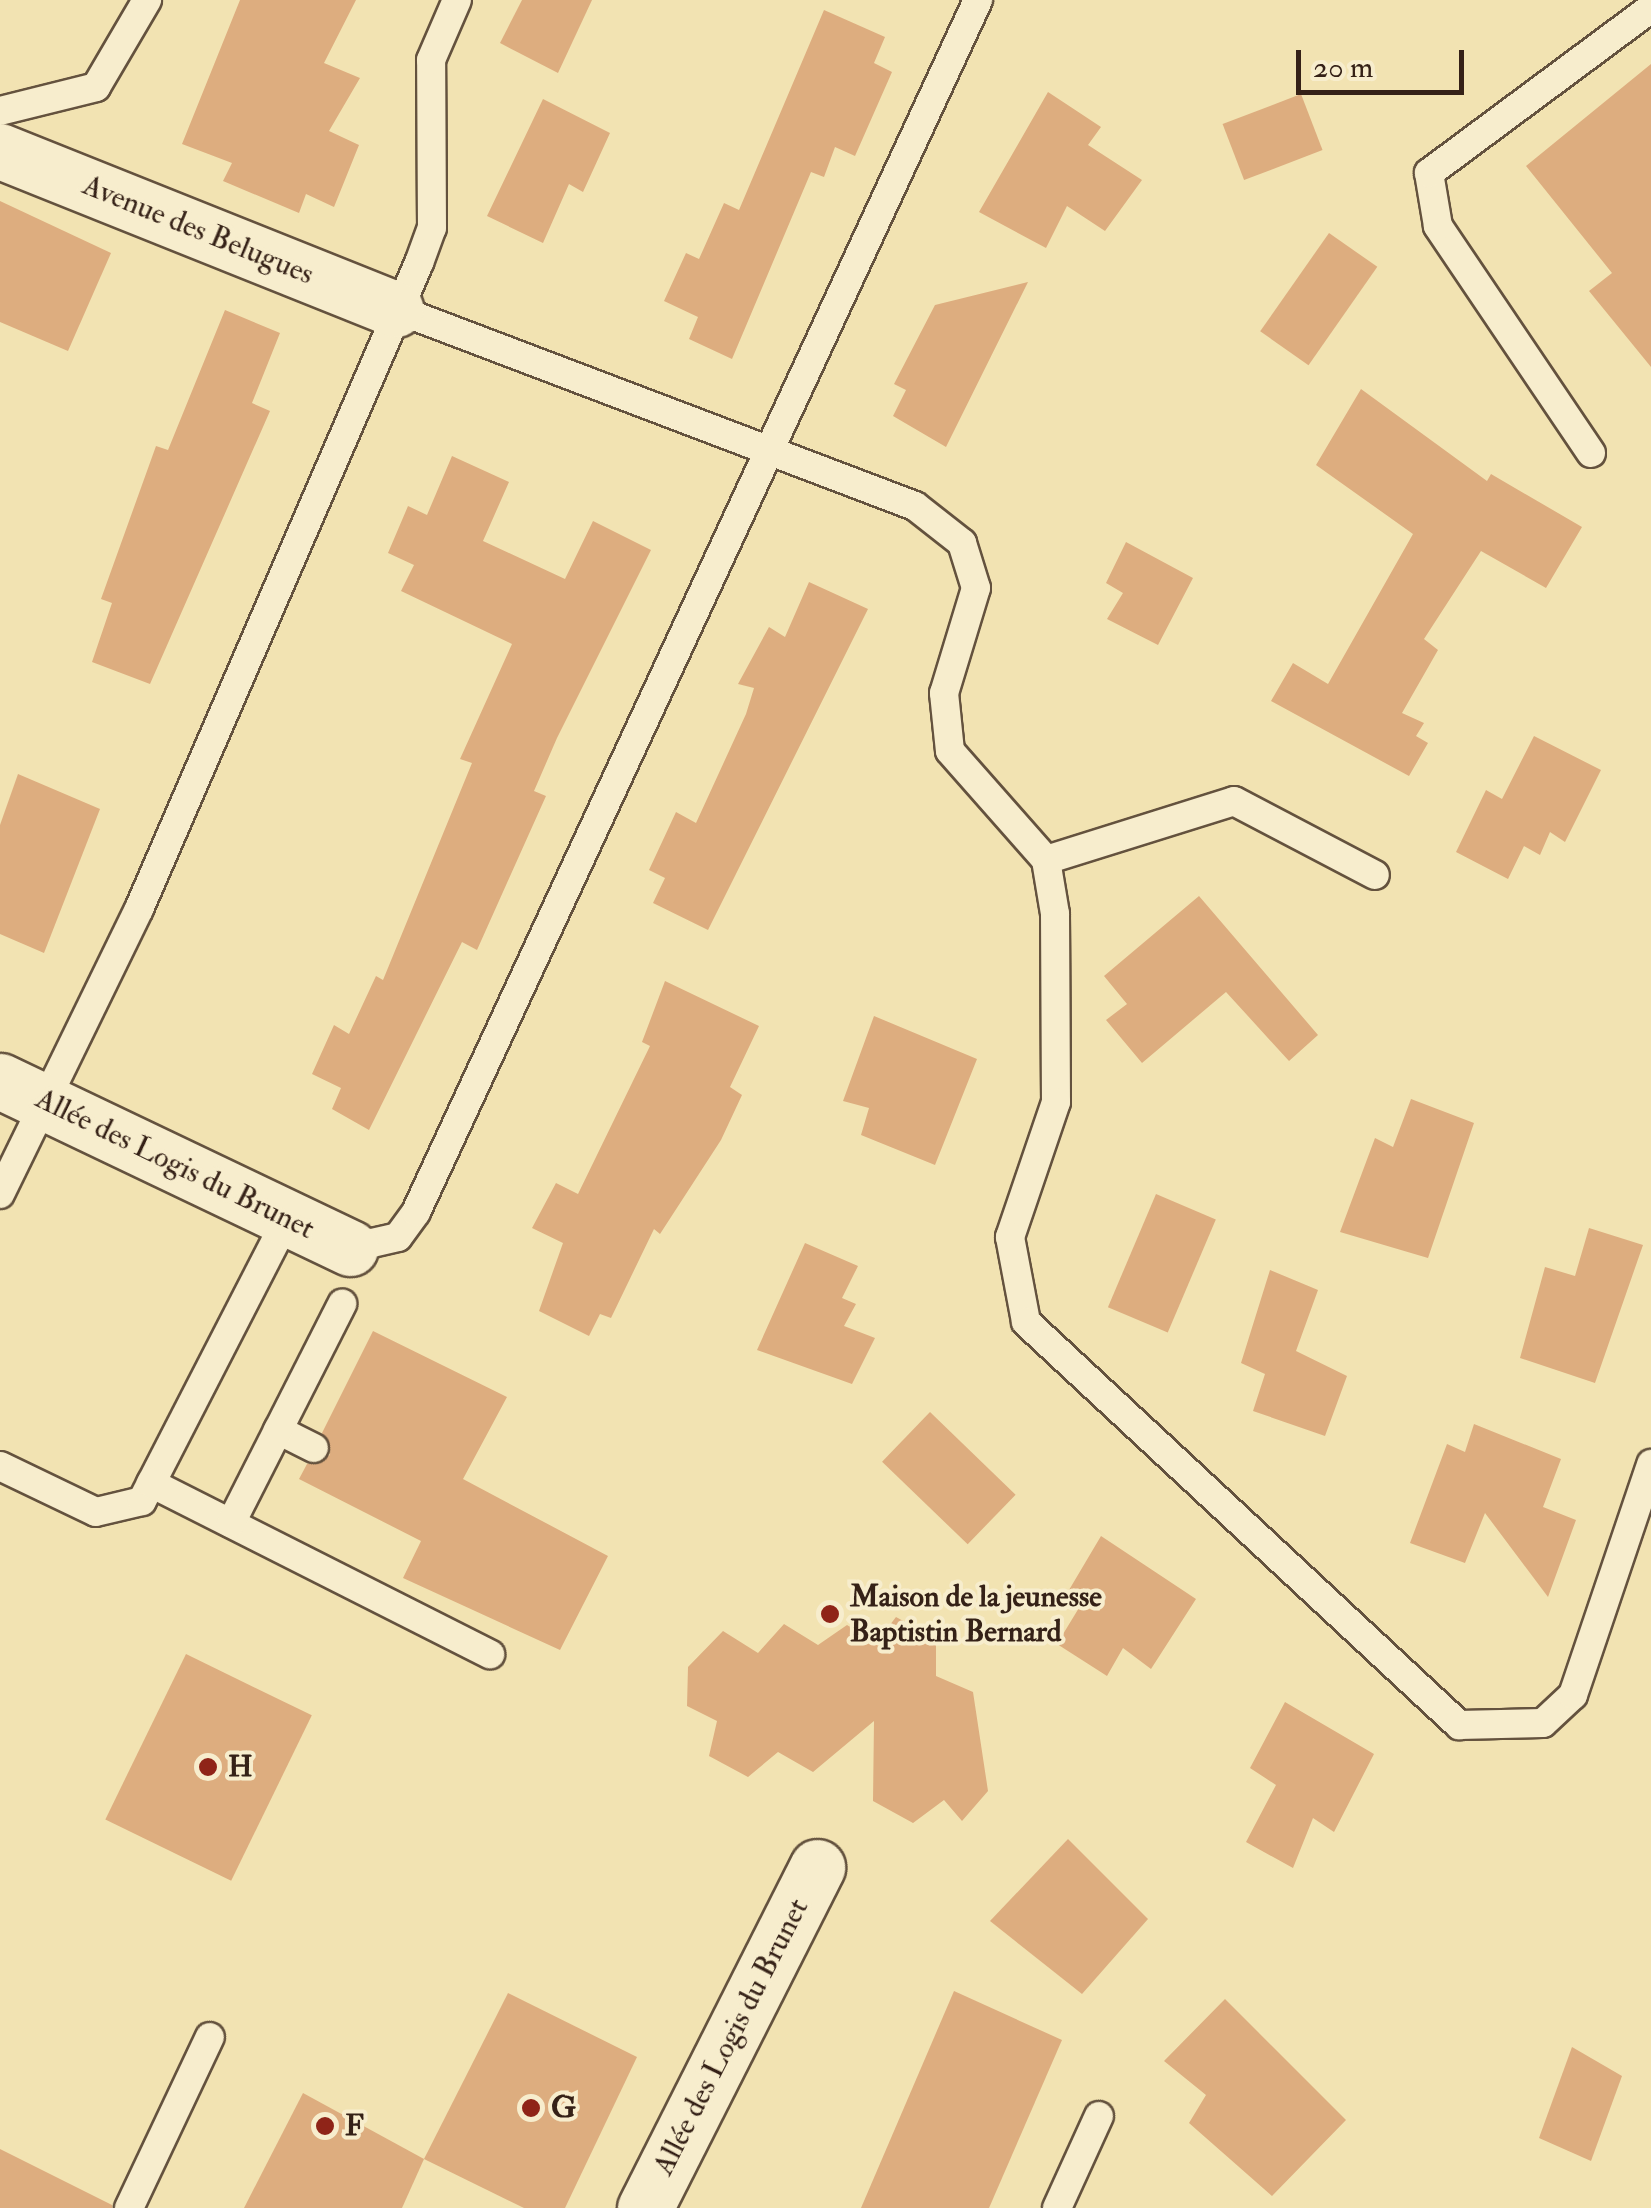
<!DOCTYPE html>
<meta charset="utf-8">
<style>
body{margin:0}
#map{position:relative;width:1651px;height:2208px;overflow:hidden;background:#f2e3b2;font-family:"IM FELL Double Pica",serif}
div>[style]{position:absolute}
.building>*{inset:0;background:#ddad7f;transform-origin:0 0}
.roads{filter:drop-shadow(2px 0 #64523e) drop-shadow(-2px 0 #64523e) drop-shadow(0 2px #64523e) drop-shadow(0 -2px #64523e)}
.lane>*{height:28px;margin:-14px;padding:0 14px;transform-origin:14px;border-radius:14px;background:#f7edcd}
.street>*{height:55px;margin:-27.5px;padding:0 27.5px;transform-origin:27.5px;border-radius:27.5px;background:#f7edcd}
.dots>*{width:28px;height:28px;translate:-50% -50%;box-sizing:border-box;border:5px solid #f7edcd;border-radius:50%}
span{translate:-50% -50%;white-space:nowrap;text-align:center;line-height:1.15;-webkit-text-stroke:8px #f7edcd;paint-order:stroke}
.street-label{font-size:30px;color:#352117}
.poi-label{font-size:30px;color:#352117;font-weight:700}
.left{translate:0 -50%;text-align:left}
.scale{position:absolute;left:1296px;top:50px;width:168px;height:45px;box-sizing:border-box;border:5px solid #352117;border-top:0;padding-left:12px;font-size:30px;line-height:35px;white-space:nowrap;color:#352117;-webkit-text-stroke:8px #f7edcd;paint-order:stroke}
</style>
<div id="map">
<div class="building">
<div style="clip-path:polygon(240px 0,356px 0,324px 63px,360px 78px,329px 131px,359px 145px,334px 207px,306px 194px,299px 213px,223px 181px,232px 163px,182px 144px)"></div>
<div style="clip-path:polygon(522px 0,592px 0,558px 73px,500px 43px)"></div>
<div style="clip-path:polygon(824px 10px,885px 37px,874px 63px,892px 72px,855px 156px,835px 147px,824px 177px,811px 172px,732px 359px,689px 339px,698px 317px,664px 301px,686px 253px,699px 259px,724px 203px,739px 210px)"></div>
<div style="clip-path:polygon(1651px 64px,1651px 367px,1589px 291px,1612px 273px,1526px 166px)"></div>
<div style="clip-path:polygon(1048px 92px,1101px 127px,1088px 145px,1142px 180px,1105px 231px,1067px 206px,1046px 248px,979px 212px)"></div>
<div style="left:1301px;top:94px;width:60px;height:84px;rotate:69deg"></div>
<div style="clip-path:polygon(543px 99px,610px 133px,583px 192px,569px 184px,543px 243px,487px 216px)"></div>
<div style="clip-path:polygon(0 201px,111px 253px,68px 351px,0 322px)"></div>
<div style="left:1329px;top:233px;width:59px;height:120px;rotate:35deg"></div>
<div style="clip-path:polygon(1028px 282px,946px 447px,893px 416px,906px 390px,894px 384px,935px 305px)"></div>
<div style="clip-path:polygon(225px 310px,280px 333px,252px 403px,270px 411px,150px 684px,92px 662px,112px 603px,101px 599px,156px 446px,168px 450px)"></div>
<div style="clip-path:polygon(1361px 389px,1487px 481px,1491px 474px,1582px 527px,1546px 588px,1481px 551px,1424px 639px,1438px 650px,1402px 713px,1424px 723px,1416px 736px,1428px 743px,1409px 776px,1271px 701px,1293px 663px,1328px 684px,1413px 534px,1316px 465px)"></div>
<div style="clip-path:polygon(452px 456px,509px 482px,483px 541px,565px 579px,593px 521px,651px 550px,557px 738px,534px 791px,546px 796px,477px 950px,462px 942px,369px 1130px,332px 1109px,341px 1088px,312px 1074px,334px 1025px,349px 1034px,376px 976px,383px 980px,472px 763px,460px 759px,512px 644px,401px 591px,414px 565px,388px 553px,408px 506px,427px 515px)"></div>
<div style="clip-path:polygon(1126px 542px,1193px 578px,1158px 645px,1107px 619px,1123px 593px,1106px 583px)"></div>
<div style="clip-path:polygon(809px 582px,868px 609px,708px 930px,653px 903px,665px 878px,649px 870px,676px 812px,696px 823px,746px 714px,754px 688px,738px 684px,769px 627px,785px 637px)"></div>
<div style="clip-path:polygon(1534px 736px,1601px 770px,1565px 842px,1550px 832px,1540px 855px,1524px 846px,1508px 879px,1456px 852px,1486px 790px,1502px 799px)"></div>
<div style="clip-path:polygon(18px 774px,100px 809px,44px 953px,0 934px,0 825px)"></div>
<div style="clip-path:polygon(1199px 896px,1318px 1035px,1289px 1061px,1226px 992px,1142px 1063px,1106px 1020px,1127px 1004px,1104px 976px)"></div>
<div style="clip-path:polygon(665px 981px,759px 1026px,730px 1087px,742px 1095px,721px 1140px,660px 1234px,654px 1229px,611px 1318px,600px 1314px,589px 1336px,539px 1311px,563px 1243px,532px 1228px,556px 1183px,578px 1194px,650px 1046px,642px 1042px)"></div>
<div style="clip-path:polygon(874px 1016px,977px 1059px,935px 1165px,861px 1135px,869px 1108px,843px 1101px)"></div>
<div style="clip-path:polygon(1411px 1099px,1474px 1123px,1428px 1258px,1340px 1232px,1375px 1138px,1393px 1147px)"></div>
<div style="left:1156px;top:1194px;width:65px;height:123px;rotate:23deg"></div>
<div style="clip-path:polygon(1589px 1228px,1643px 1245px,1595px 1383px,1520px 1358px,1545px 1267px,1575px 1276px)"></div>
<div style="clip-path:polygon(805px 1243px,858px 1266px,842px 1298px,856px 1304px,844px 1326px,875px 1338px,852px 1384px,757px 1350px)"></div>
<div style="clip-path:polygon(1270px 1270px,1318px 1290px,1296px 1351px,1347px 1376px,1325px 1436px,1253px 1411px,1265px 1374px,1241px 1363px)"></div>
<div style="clip-path:polygon(373px 1331px,507px 1397px,463px 1479px,608px 1556px,560px 1650px,403px 1578px,421px 1541px,299px 1479px,307px 1464px,330px 1455px,322px 1433px)"></div>
<div style="left:930px;top:1412px;width:119px;height:69px;rotate:44deg"></div>
<div style="clip-path:polygon(1474px 1424px,1561px 1459px,1543px 1507px,1576px 1520px,1548px 1597px,1485px 1513px,1465px 1563px,1410px 1543px,1447px 1444px,1465px 1452px)"></div>
<div style="clip-path:polygon(1101px 1536px,1196px 1599px,1151px 1669px,1123px 1648px,1107px 1676px,1057px 1644px,1085px 1598px,1069px 1590px)"></div>
<div style="clip-path:polygon(896px 1617px,936px 1639px,936px 1676px,973px 1692px,988px 1791px,962px 1821px,944px 1800px,913px 1823px,873px 1801px,874px 1721px,813px 1772px,778px 1752px,748px 1777px,709px 1756px,717px 1721px,687px 1706px,688px 1667px,723px 1631px,758px 1653px,784px 1624px,818px 1645px,847px 1625px,876px 1643px)"></div>
<div style="left:186px;top:1654px;width:140px;height:184px;rotate:26deg"></div>
<div style="clip-path:polygon(1285px 1702px,1374px 1754px,1334px 1832px,1313px 1818px,1293px 1868px,1246px 1842px,1276px 1785px,1250px 1768px)"></div>
<div style="clip-path:polygon(1068px 1839px,1148px 1919px,1082px 1994px,990px 1921px)"></div>
<div style="clip-path:polygon(954px 1991px,1062px 2040px,989px 2208px,861px 2208px)"></div>
<div style="clip-path:polygon(508px 1993px,637px 2057px,565px 2208px,524px 2208px,424px 2159px)"></div>
<div style="clip-path:polygon(1225px 1999px,1346px 2120px,1272px 2196px,1189px 2123px,1206px 2095px,1164px 2061px)"></div>
<div style="clip-path:polygon(1572px 2047px,1622px 2076px,1591px 2161px,1539px 2138px)"></div>
<div style="clip-path:polygon(303px 2093px,424px 2159px,402px 2208px,244px 2208px)"></div>
<div style="clip-path:polygon(0 2149px,112px 2205px,112px 2208px,0 2208px)"></div>
</div>
<div class="roads">
<div class="lane">
<div style="left:0;top:111px;width:99px;rotate:-14deg"></div>
<div style="left:96px;top:87px;width:101px;rotate:-59.6deg"></div>
<div style="left:396px;top:309px;width:555px;rotate:20.79deg"></div>
<div style="left:915px;top:506px;width:60px;rotate:38.2deg"></div>
<div style="left:962px;top:543px;width:47px;rotate:72.7deg"></div>
<div style="left:976px;top:588px;width:110px;rotate:106.9deg"></div>
<div style="left:944px;top:693px;width:58px;rotate:84.1deg"></div>
<div style="left:950px;top:751px;width:145px;rotate:48.6deg"></div>
<div style="left:1046px;top:860px;width:55px;rotate:80.5deg"></div>
<div style="left:1055px;top:914px;width:188px;rotate:89.7deg"></div>
<div style="left:1056px;top:1102px;width:143px;rotate:108.8deg"></div>
<div style="left:1010px;top:1237px;width:86px;rotate:79.3deg"></div>
<div style="left:1026px;top:1322px;width:592px;rotate:42.94deg"></div>
<div style="left:1459px;top:1725px;width:84px;rotate:-1.4deg"></div>
<div style="left:1543px;top:1723px;width:41px;rotate:-43deg"></div>
<div style="left:1573px;top:1695px;width:244px;rotate:-71.3deg"></div>
<div style="left:1591px;top:453px;width:274px;rotate:-124deg"></div>
<div style="left:1438px;top:226px;width:54px;rotate:-99.6deg"></div>
<div style="left:1429px;top:173px;width:277px;rotate:-36.6deg"></div>
<div style="left:1046px;top:860px;width:197px;rotate:-17.4deg"></div>
<div style="left:1234px;top:801px;width:159px;rotate:27.7deg"></div>
<div style="left:0;top:1194px;width:317px;rotate:-64deg"></div>
<div style="left:139px;top:909px;width:704px;rotate:-66.57deg"></div>
<div style="left:419px;top:263px;width:37px;rotate:-70deg"></div>
<div style="left:432px;top:228px;width:168px;rotate:-90.3deg"></div>
<div style="left:431px;top:60px;width:65px;rotate:-66.6deg"></div>
<div style="left:350px;top:1248px;width:49px;rotate:-12.9deg"></div>
<div style="left:398px;top:1237px;width:31px;rotate:-54deg"></div>
<div style="left:416px;top:1212px;width:1336px;rotate:-65.12deg"></div>
<div style="left:278px;top:1430px;width:40px;rotate:26.6deg"></div>
<div style="left:0;top:1466px;width:106px;rotate:25.6deg"></div>
<div style="left:96px;top:1512px;width:47px;rotate:-13.4deg"></div>
<div style="left:142px;top:1501px;width:317px;rotate:-62.8deg"></div>
<div style="left:151px;top:1483px;width:380px;rotate:26.8deg"></div>
<div style="left:231px;top:1523px;width:246px;rotate:-63.1deg"></div>
<div style="left:129px;top:2208px;width:189px;rotate:-64.7deg"></div>
<div style="left:1057px;top:2208px;width:101px;rotate:-65.5deg"></div>
</div>
<div class="street">
<div style="left:0;top:151px;width:426px;rotate:21.8deg"></div>
<div style="left:0;top:1081px;width:388px;rotate:25.5deg"></div>
<div style="left:645px;top:2208px;width:382px;rotate:-63.2deg"></div>
</div>
</div>
<div class="dots">
<div style="left:830px;top:1614px;background:#8f2418"></div>
<div style="left:208px;top:1767px;background:#8f2418"></div>
<div style="left:531px;top:2108px;background:#8f2418"></div>
<div style="left:325px;top:2126px;background:#8f2418"></div>
</div>
<div class="street-label">
<span style="left:198px;top:230px;rotate:22deg">Avenue des Belugues</span>
<span style="left:175px;top:1164px;rotate:26deg">Allée des Logis du Brunet</span>
<span style="left:731px;top:2037px;rotate:-63deg">Allée des Logis du Brunet</span>
</div>
<div class="poi-label">
<span class="left" style="left:850px;top:1614px">Maison de la jeunesse<br>Baptistin Bernard</span>
<span class="left" style="left:228px;top:1767px">H</span>
<span class="left" style="left:551px;top:2108px">G</span>
<span class="left" style="left:345px;top:2126px">F</span>
</div>
<div class="scale">20 m</div>
</div>
